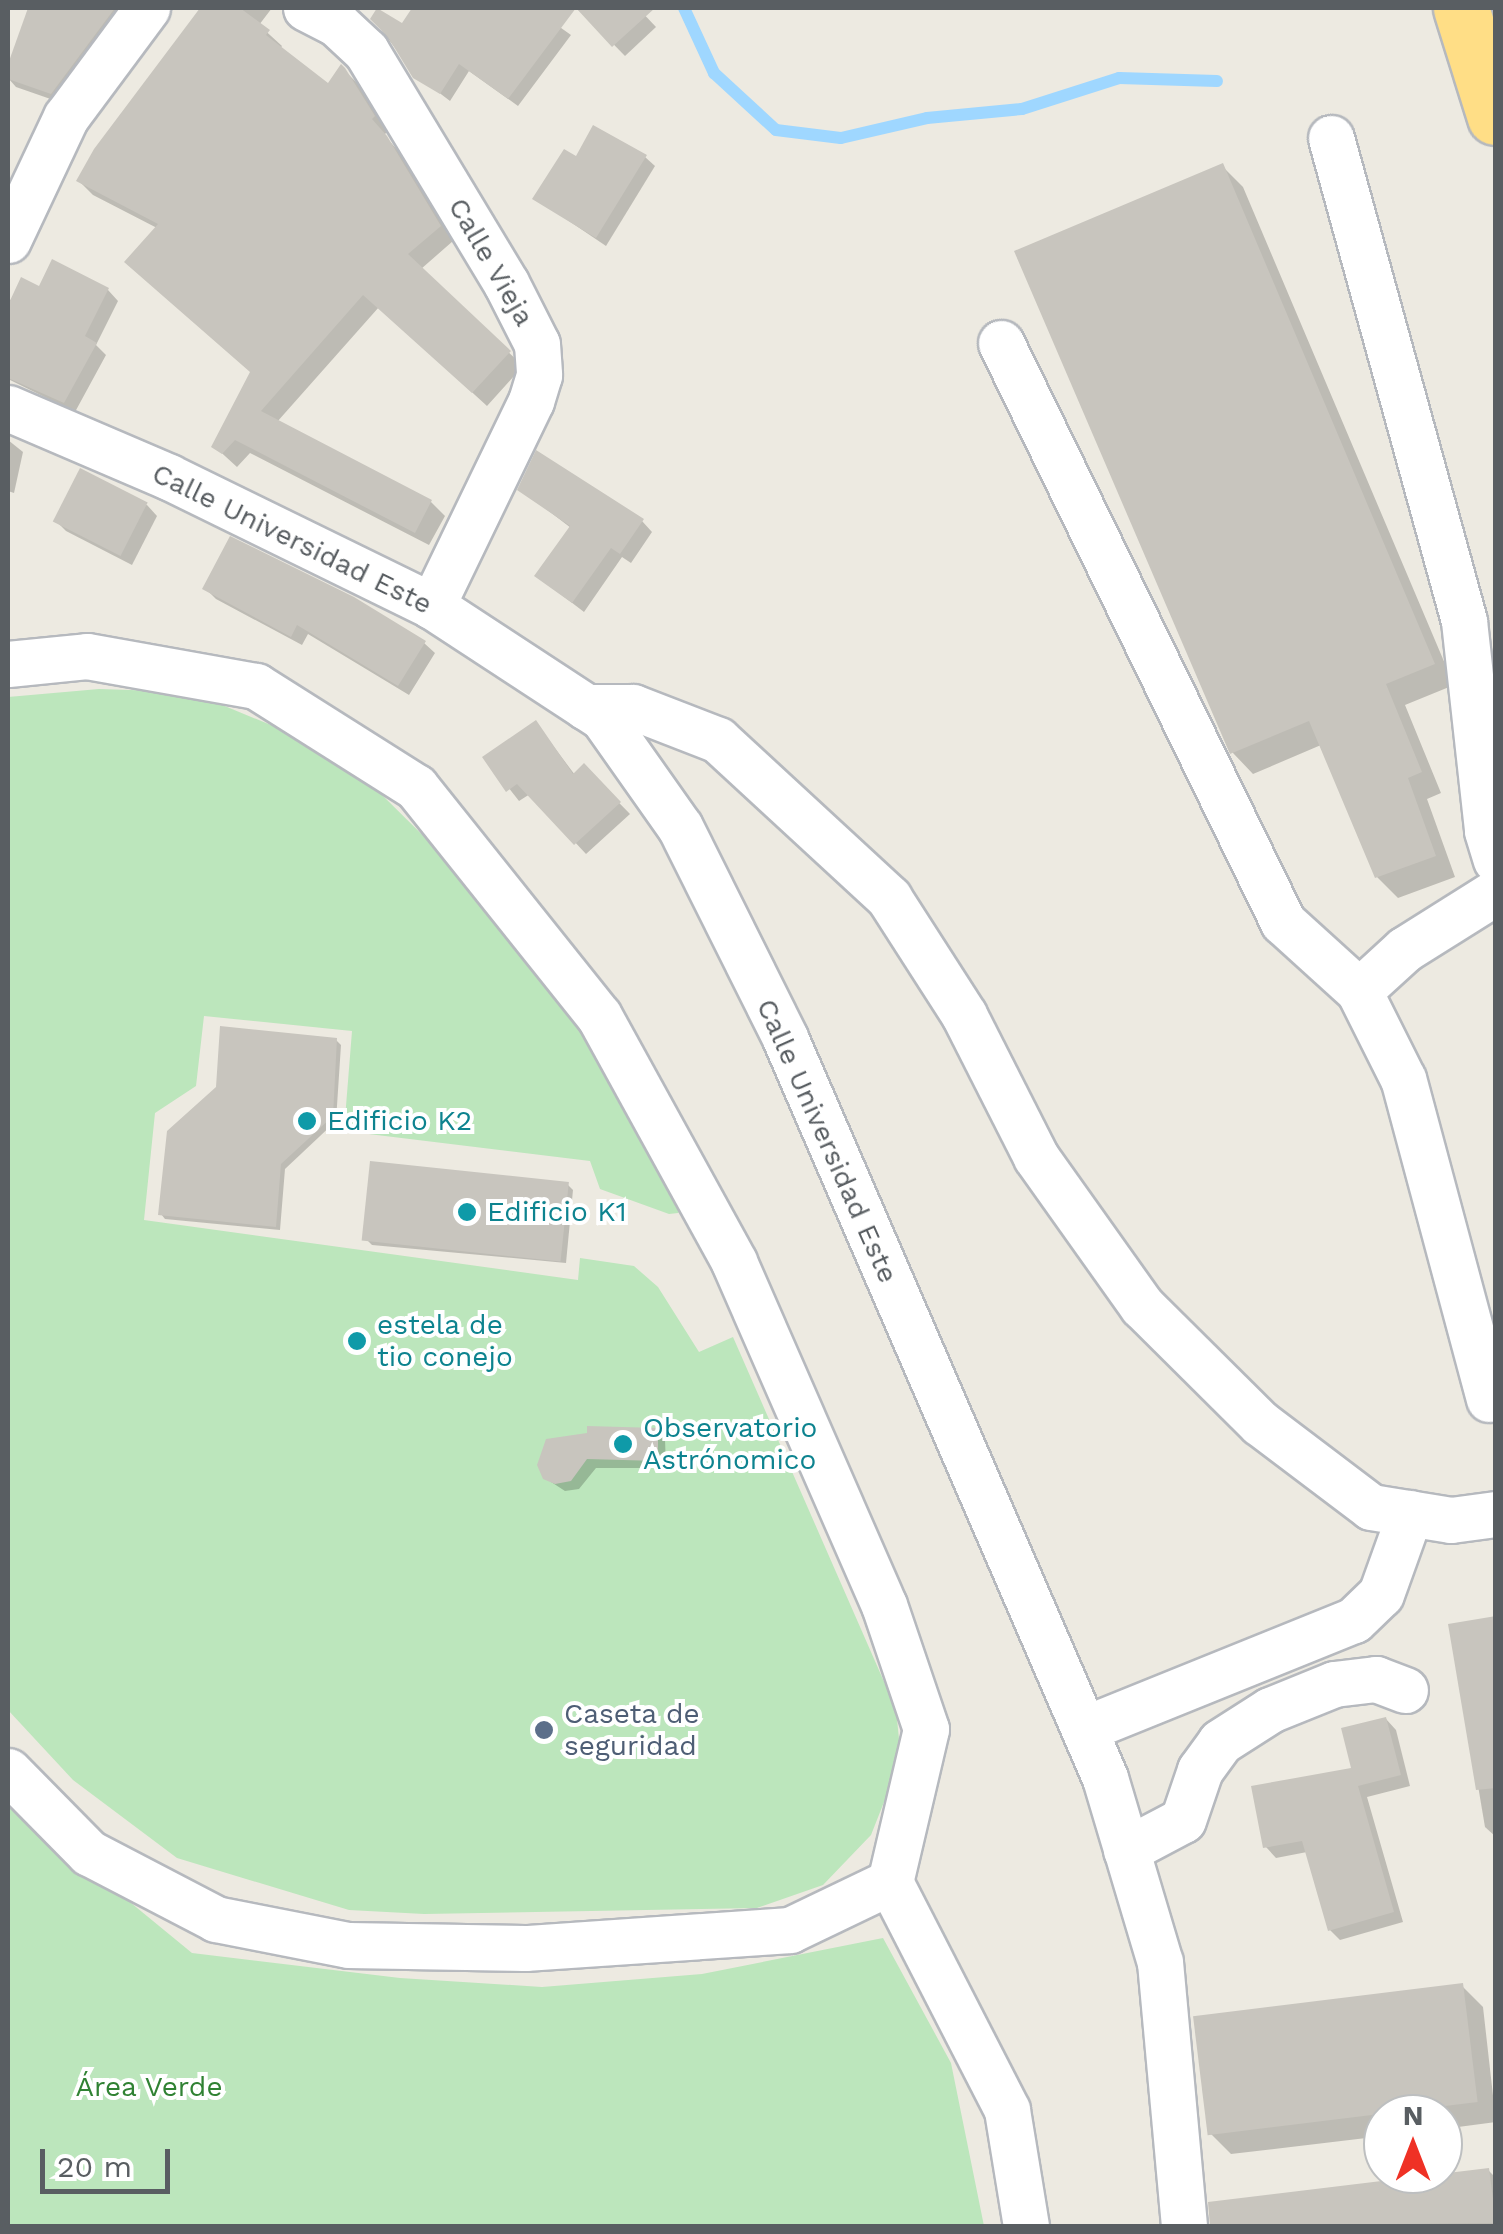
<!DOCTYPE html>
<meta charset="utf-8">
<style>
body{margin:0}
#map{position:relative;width:1503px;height:2234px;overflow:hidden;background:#edeae1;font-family:"Work Sans",sans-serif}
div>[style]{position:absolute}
.green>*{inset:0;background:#bce6bc}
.shadow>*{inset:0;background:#0003}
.stream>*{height:12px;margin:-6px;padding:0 6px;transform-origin:6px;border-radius:6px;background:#9fd7ff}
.building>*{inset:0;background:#c8c5be;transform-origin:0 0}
.roads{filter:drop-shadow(2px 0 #b6b9be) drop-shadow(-2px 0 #b6b9be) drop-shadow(0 2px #b6b9be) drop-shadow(0 -2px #b6b9be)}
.minor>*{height:45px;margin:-22.5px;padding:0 22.5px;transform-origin:22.5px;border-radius:22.5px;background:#fff}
.highway>*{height:55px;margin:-27.5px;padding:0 27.5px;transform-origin:27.5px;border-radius:27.5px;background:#ffde86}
.dots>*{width:28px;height:28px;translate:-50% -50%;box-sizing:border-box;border:5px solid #fff;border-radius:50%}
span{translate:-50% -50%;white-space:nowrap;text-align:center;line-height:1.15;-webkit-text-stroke:8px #fff;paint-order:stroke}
.street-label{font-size:28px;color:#595e62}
.culture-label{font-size:28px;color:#0d838f}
.left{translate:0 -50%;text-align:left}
.service-label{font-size:28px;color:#4e5e75}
.park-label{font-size:28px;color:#308233}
.frame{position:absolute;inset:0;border:10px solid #595e62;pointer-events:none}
.north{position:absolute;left:1363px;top:2094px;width:100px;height:100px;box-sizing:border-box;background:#fff;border:2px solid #bdbfc0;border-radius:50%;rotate:0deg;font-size:28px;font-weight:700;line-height:40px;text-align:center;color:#595e62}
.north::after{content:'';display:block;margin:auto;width:35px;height:45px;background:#ef3125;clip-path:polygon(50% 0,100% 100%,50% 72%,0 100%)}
.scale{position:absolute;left:40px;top:2149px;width:130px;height:45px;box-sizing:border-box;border:5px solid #595e62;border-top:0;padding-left:12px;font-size:30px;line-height:35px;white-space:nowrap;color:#595e62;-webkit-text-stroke:8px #fff;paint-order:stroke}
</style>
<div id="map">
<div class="green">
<div style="clip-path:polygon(99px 689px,191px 692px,295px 735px,379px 792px,479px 891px,605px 1057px,688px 1203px,678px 1213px,669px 1214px,600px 1189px,590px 1161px,344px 1131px,352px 1031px,204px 1016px,196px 1086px,155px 1113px,144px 1220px,578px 1280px,580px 1258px,634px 1266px,658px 1287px,699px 1352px,733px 1337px,896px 1709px,901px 1759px,871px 1835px,823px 1885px,757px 1908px,424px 1914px,349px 1910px,177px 1858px,73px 1780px,8px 1710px,8px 697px)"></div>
<div style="clip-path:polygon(8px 1802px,192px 1953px,400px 1978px,542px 1987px,702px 1974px,883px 1938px,951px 2063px,984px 2226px,8px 2226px)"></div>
</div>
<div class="shadow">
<div style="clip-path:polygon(31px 8px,56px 14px,59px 8px,133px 8px,62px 103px,16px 87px,8px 78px)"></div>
<div style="clip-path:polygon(204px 8px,272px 8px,259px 25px,282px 46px,280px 49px,329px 87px,342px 68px,359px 85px,387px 132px,384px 135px,401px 154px,453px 241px,421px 269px,523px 366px,487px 406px,379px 307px,277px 422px,431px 502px,445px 516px,429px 545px,250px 453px,237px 467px,214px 446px,253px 373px,157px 228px,93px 195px,79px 181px,96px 151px)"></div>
<div style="clip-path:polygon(415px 8px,533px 8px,571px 35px,518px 106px,469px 71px,450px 101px,416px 75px,373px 19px,402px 26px)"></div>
<div style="clip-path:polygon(578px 8px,638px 8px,656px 27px,625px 56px)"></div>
<div style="clip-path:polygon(645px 157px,655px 166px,606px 246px,535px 198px,577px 159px)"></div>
<div style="clip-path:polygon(1222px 166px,1243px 187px,1454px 685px,1405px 705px,1441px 793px,1427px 799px,1455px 877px,1398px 898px,1377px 877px,1321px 745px,1253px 774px,1233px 753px)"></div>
<div style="clip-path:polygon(53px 263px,108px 290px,118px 301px,96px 345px,106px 355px,75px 412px,8px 379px,8px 355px,18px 360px,20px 355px,8px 350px,8px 298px,12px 301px,40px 289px)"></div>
<div style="clip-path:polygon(8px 440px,23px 452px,14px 493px,8px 491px)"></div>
<div style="clip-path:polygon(520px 489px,642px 521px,652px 532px,631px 563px,622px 557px,584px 612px,537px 576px,571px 528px)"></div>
<div style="clip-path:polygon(147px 505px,157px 516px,132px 565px,66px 531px,55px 520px)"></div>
<div style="clip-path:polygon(205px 588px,424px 643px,435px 653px,409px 695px,308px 634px,302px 645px,216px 599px)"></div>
<div style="clip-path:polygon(536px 723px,575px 775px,584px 767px,630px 814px,586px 854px,530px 794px,519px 801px,485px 758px)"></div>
<div style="clip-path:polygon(336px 1040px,341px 1045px,336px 1121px,285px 1169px,280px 1230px,165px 1219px,161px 1214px,219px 1088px)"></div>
<div style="clip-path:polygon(568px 1185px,573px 1190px,566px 1263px,372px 1245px,367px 1240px)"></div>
<div style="clip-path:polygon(657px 1430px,665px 1439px,666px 1468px,596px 1468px,579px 1489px,565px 1491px,545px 1478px,540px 1465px)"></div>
<div style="clip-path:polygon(1496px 1619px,1496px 1837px,1485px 1827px,1451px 1626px)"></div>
<div style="clip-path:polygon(1386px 1719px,1396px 1730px,1410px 1786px,1367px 1797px,1403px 1922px,1340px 1940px,1330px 1930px,1307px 1852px,1276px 1858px,1266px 1847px,1354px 1770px)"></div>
<div style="clip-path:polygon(1462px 1986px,1483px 2007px,1496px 2122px,1443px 2129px,1443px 2114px,1383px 2114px,1383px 2136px,1231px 2154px,1210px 2133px)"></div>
<div style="clip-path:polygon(1488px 2170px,1496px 2178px,1496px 2226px,1219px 2226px,1216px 2203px)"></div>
</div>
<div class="stream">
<div style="left:684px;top:8px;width:72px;rotate:65.2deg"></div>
<div style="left:714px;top:73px;width:84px;rotate:42.6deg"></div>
<div style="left:776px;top:130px;width:65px;rotate:7deg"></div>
<div style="left:841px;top:138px;width:88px;rotate:-13.1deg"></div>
<div style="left:927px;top:118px;width:95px;rotate:-5.4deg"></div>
<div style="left:1022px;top:109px;width:102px;rotate:-17.7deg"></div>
<div style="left:1119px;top:78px;width:98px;rotate:1.8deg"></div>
</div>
<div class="building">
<div style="clip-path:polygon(28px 8px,115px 8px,51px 94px,8px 79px,8px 64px)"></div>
<div style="clip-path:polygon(200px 8px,240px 8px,270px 30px,266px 35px,328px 83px,341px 64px,345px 68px,375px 116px,372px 119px,387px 136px,441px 226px,408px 254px,511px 351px,472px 393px,363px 295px,261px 411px,432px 500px,415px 533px,235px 440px,222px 454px,211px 447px,250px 372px,124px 262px,158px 224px,76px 181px,94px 149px)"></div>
<div style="clip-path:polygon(377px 8px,402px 23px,412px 8px,655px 8px,612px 47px,576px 8px,508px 99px,459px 64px,440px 94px,413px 78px,388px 37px,370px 19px)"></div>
<div style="clip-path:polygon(593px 125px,647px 155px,596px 238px,532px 199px,564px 149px,576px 156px)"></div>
<div style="clip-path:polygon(1223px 163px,1435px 664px,1386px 684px,1422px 772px,1408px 778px,1436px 856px,1375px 878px,1309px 721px,1230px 754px,1014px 251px)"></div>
<div style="clip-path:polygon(52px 259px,109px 288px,85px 336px,97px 343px,64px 403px,8px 378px,8px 305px,21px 277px,39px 286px)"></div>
<div style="clip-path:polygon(536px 450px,644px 519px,620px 554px,611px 548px,572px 603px,534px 576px,570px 526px,517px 490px)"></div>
<div style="left:80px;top:468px;width:76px;height:60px;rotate:27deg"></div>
<div style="clip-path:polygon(230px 536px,354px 597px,426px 641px,398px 686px,297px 625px,291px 637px,202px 589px)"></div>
<div style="clip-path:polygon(536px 720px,573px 774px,584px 763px,621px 802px,574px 845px,517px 784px,506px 792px,482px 757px)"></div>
<div style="clip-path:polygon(220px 1026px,337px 1038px,333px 1116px,281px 1164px,276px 1227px,158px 1215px,167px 1131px,216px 1087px)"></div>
<div style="left:370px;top:1161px;width:200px;height:80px;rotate:6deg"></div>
<div style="clip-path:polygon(587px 1426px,658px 1428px,658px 1461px,587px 1459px,571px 1481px,555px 1484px,543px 1479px,537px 1465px,546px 1439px,587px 1433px)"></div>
<div style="clip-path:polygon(1496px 1616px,1496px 1788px,1476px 1790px,1448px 1624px)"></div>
<div style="clip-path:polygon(1386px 1717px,1401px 1775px,1358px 1786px,1394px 1912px,1328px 1931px,1302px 1841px,1263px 1848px,1251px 1786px,1351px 1768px,1341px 1728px)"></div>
<div style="left:1463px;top:1983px;width:120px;height:272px;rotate:83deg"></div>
<div style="clip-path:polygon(1489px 2168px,1496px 2223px,1210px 2226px,1208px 2202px)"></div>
</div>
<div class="roads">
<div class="minor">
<div style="left:306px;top:8px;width:35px;rotate:27deg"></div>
<div style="left:337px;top:24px;width:40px;rotate:43deg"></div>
<div style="left:366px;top:51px;width:271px;rotate:58.9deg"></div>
<div style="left:506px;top:283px;width:68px;rotate:63.1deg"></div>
<div style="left:537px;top:344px;width:31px;rotate:86deg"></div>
<div style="left:539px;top:375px;width:27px;rotate:107deg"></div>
<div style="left:531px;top:401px;width:228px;rotate:115.8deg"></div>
<div style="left:1331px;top:138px;width:501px;rotate:74.6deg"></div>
<div style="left:1464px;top:621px;width:211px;rotate:83.7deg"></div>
<div style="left:1487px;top:831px;width:30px;rotate:73deg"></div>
<div style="left:8px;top:240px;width:136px;rotate:-64.8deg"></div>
<div style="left:66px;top:117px;width:136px;rotate:-53.4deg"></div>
<div style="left:1001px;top:343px;width:644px;rotate:64.03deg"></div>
<div style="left:1283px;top:922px;width:103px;rotate:42.2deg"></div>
<div style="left:8px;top:408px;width:175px;rotate:23.2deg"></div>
<div style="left:169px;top:477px;width:293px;rotate:26.1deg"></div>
<div style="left:432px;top:606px;width:204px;rotate:33.2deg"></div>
<div style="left:603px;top:718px;width:133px;rotate:54.8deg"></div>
<div style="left:680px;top:827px;width:236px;rotate:63.5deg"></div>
<div style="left:785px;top:1038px;width:806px;rotate:66.61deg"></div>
<div style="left:1105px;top:1778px;width:192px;rotate:73.4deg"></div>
<div style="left:1160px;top:1962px;width:265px;rotate:84.8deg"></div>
<div style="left:8px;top:664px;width:79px;rotate:-5.8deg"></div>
<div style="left:87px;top:656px;width:172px;rotate:10.1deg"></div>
<div style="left:256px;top:686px;width:189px;rotate:32.3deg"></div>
<div style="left:416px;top:787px;width:293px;rotate:51.4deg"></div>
<div style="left:599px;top:1016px;width:281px;rotate:61.2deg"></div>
<div style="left:734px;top:1262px;width:374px;rotate:66.4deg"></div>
<div style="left:884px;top:1605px;width:131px;rotate:71.3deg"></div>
<div style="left:926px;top:1729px;width:157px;rotate:103.2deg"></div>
<div style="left:890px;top:1882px;width:111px;rotate:154.4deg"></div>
<div style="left:790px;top:1930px;width:266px;rotate:176.1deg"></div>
<div style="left:525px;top:1948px;width:177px;rotate:-179deg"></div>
<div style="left:348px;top:1945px;width:135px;rotate:-168.9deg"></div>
<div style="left:216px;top:1919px;width:143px;rotate:-152.5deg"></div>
<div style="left:89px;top:1853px;width:115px;rotate:-134.6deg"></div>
<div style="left:586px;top:707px;width:47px"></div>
<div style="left:633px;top:707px;width:91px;rotate:21.2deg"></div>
<div style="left:718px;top:740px;width:233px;rotate:42.7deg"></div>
<div style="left:889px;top:898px;width:139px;rotate:57.3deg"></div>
<div style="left:964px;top:1015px;width:159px;rotate:63.1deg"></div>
<div style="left:1036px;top:1157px;width:183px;rotate:54.6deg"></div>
<div style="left:1142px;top:1306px;width:166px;rotate:44.8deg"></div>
<div style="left:1260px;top:1423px;width:139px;rotate:37.1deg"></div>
<div style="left:1371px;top:1507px;width:81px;rotate:9.2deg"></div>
<div style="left:1451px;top:1520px;width:45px;rotate:-7.6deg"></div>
<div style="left:1489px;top:1399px;width:331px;rotate:-105deg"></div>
<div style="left:1403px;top:1079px;width:98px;rotate:-116.6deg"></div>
<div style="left:1359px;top:991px;width:62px;rotate:-42.4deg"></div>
<div style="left:1405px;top:949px;width:107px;rotate:-32.1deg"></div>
<div style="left:1084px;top:1729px;width:291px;rotate:-22deg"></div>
<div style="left:1354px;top:1620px;width:37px;rotate:-44deg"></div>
<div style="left:1381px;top:1594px;width:86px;rotate:-70.3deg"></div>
<div style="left:1126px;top:1850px;width:64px;rotate:-27.8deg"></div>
<div style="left:1183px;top:1820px;width:53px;rotate:-71.2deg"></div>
<div style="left:1200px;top:1770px;width:34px;rotate:-54deg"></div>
<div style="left:1220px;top:1742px;width:59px;rotate:-32.6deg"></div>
<div style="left:1270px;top:1710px;width:69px;rotate:-22.1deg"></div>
<div style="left:1334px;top:1684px;width:42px;rotate:-6.8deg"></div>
<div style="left:1376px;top:1679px;width:31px;rotate:21deg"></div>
<div style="left:890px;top:1882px;width:256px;rotate:62.8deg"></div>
<div style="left:1007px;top:2110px;width:118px;rotate:80.7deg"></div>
</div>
<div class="highway">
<div style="left:1461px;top:8px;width:114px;rotate:72.7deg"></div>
</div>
</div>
<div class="dots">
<div style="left:307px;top:1121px;background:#0f9aa8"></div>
<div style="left:467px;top:1212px;background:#0f9aa8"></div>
<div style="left:357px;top:1341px;background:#0f9aa8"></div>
<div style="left:623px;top:1444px;background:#0f9aa8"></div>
<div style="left:544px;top:1730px;background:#5c6f8a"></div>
</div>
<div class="street-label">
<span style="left:491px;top:262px;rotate:60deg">Calle Vieja</span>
<span style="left:292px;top:539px;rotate:26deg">Calle Universidad Este</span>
<span style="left:827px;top:1141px;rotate:66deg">Calle Universidad Este</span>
</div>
<div class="culture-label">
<span class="left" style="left:327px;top:1121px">Edificio K2</span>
<span class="left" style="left:487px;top:1212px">Edificio K1</span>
<span class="left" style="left:377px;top:1341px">estela de<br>tio conejo</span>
<span class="left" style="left:643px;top:1444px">Observatorio<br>Astrónomico</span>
</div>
<div class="service-label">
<span class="left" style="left:564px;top:1730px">Caseta de<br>seguridad</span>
</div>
<div class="park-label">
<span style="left:149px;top:2087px">Área Verde</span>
</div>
<div class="frame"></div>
<div class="north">N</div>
<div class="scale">20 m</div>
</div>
